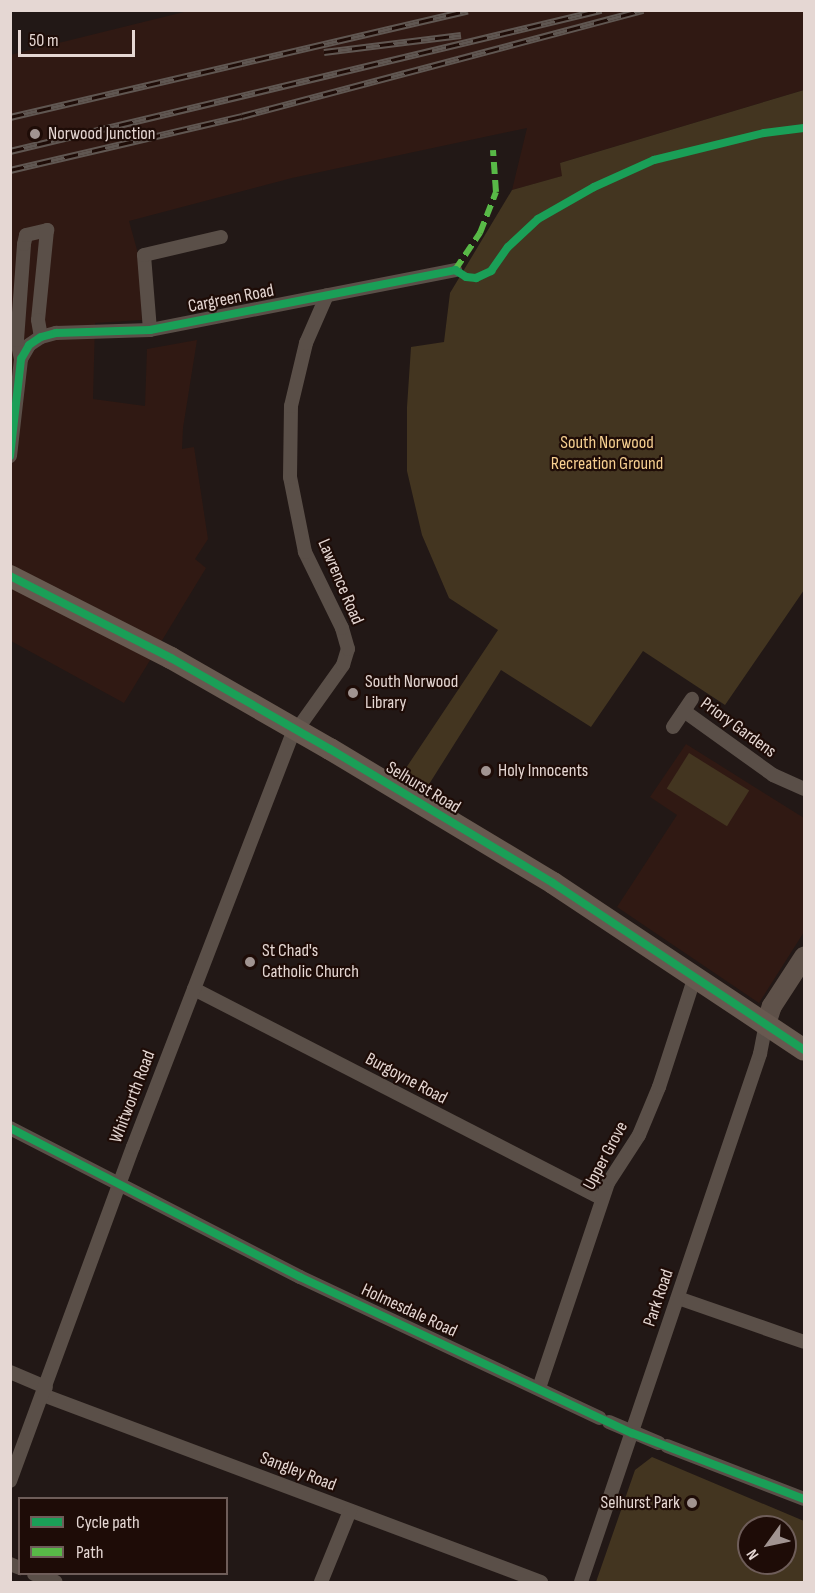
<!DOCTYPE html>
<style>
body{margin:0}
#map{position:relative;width:815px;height:1593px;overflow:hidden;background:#221816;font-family:"Sofia Sans Condensed",sans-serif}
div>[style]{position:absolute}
.built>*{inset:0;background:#301913}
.green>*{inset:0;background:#433520;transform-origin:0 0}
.street>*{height:14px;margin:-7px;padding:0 7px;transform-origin:7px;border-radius:7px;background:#5a4f48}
.secondary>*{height:20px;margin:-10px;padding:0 10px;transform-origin:10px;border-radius:10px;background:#5e5149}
.primary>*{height:22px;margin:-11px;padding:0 11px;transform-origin:11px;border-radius:11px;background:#685950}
.rail>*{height:7px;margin-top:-3.5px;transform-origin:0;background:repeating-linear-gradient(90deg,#1e0c07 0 14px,#605752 0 28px);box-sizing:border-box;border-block:2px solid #605752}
.quiet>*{height:6px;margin-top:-3px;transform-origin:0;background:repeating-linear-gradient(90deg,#58b947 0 12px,transparent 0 18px)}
.cycleway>*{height:8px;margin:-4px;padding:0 4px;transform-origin:4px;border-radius:4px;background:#1a9f57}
.dots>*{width:16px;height:16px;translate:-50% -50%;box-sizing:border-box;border:3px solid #1e0c07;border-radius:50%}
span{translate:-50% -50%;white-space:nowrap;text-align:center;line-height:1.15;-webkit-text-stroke:4.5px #1e0c07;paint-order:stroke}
.poi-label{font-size:18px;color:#e5d7d3}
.left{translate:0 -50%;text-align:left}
.right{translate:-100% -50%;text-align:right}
.street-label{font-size:18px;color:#e5d7d3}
.park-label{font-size:18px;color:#f6cf90}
.frame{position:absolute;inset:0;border:12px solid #e5d7d3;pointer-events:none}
.legend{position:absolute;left:18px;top:1497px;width:210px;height:78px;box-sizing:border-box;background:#1e0c07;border:2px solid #6e5d59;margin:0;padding:8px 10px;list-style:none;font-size:18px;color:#e5d7d3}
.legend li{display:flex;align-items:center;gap:12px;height:30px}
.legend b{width:30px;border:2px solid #6e5d59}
.north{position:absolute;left:737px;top:1515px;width:60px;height:60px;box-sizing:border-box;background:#1e0c07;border:2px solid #6e5d59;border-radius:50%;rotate:237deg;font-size:16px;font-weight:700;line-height:24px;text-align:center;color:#e5d7d3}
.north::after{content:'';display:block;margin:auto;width:21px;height:27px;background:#a19491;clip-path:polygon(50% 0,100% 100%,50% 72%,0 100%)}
.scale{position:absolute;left:18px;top:30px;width:117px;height:27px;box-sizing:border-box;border:3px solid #e5d7d3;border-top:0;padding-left:8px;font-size:18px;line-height:21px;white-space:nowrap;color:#e5d7d3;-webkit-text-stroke:4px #1e0c07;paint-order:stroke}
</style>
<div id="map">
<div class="built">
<div style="clip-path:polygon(192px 10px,804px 11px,804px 90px,560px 163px,563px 176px,512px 190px,527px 128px,292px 178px,129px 221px,139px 257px,142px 320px,95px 323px,93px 399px,145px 406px,147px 349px,197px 340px,183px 428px,182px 449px,194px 447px,208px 539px,195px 559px,206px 568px,124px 703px,11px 641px,10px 55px)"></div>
<div style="clip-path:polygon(686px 744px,804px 818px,804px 932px,759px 1003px,617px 907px,677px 815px,650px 797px)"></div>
</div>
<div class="green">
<div style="clip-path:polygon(804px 90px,804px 590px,725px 705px,643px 651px,591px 727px,501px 670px,426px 789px,402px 774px,498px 630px,449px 598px,422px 535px,407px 471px,407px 407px,411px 347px,444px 342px,450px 293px,512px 190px,562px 176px,560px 163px)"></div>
<div style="left:689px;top:753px;width:71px;height:42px;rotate:32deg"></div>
<div style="clip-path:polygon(evenodd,652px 1457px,804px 1521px,804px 1582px,596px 1582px,635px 1470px,652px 1457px,749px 1527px,785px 1527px,785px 1563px,749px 1563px,749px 1527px)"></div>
</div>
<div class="street">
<div style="left:150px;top:330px;width:75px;rotate:-94.6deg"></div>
<div style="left:144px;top:255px;width:79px;rotate:-13.2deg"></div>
<div style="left:21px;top:359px;width:16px;rotate:-60deg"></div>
<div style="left:29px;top:345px;width:14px;rotate:-34deg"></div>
<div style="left:41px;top:337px;width:16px;rotate:-15deg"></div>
<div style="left:56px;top:333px;width:94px;rotate:-1.8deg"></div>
<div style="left:150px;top:330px;width:311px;rotate:-11.1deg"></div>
<div style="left:10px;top:456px;width:98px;rotate:-83.5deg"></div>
<div style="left:21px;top:359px;width:19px;rotate:-102deg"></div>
<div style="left:17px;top:340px;width:96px;rotate:-85.8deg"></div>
<div style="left:24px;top:244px;width:9px;rotate:-77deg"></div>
<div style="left:26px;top:235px;width:22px;rotate:-13deg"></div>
<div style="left:47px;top:230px;width:90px;rotate:95.7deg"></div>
<div style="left:38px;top:320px;width:17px;rotate:80deg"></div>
<div style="left:684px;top:711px;width:110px;rotate:35.7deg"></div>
<div style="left:773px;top:775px;width:34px;rotate:24deg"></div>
<div style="left:673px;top:727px;width:34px;rotate:-56deg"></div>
<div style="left:194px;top:989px;width:459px;rotate:27.2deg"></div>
<div style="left:10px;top:1128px;width:326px;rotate:27.2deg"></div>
<div style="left:300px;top:1277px;width:331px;rotate:25.2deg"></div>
<div style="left:678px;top:1298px;width:133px;rotate:19.2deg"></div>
<div style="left:10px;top:1372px;width:39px;rotate:23deg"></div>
<div style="left:539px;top:1388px;width:216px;rotate:-71.4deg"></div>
<div style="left:608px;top:1183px;width:57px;rotate:-57.1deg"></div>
<div style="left:639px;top:1135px;width:52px;rotate:-67.4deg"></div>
<div style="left:659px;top:1087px;width:117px;rotate:-72deg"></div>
<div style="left:43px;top:1395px;width:532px;rotate:20.58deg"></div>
<div style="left:609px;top:1422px;width:54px;rotate:22.8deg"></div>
<div style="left:667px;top:1446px;width:147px;rotate:21.1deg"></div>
<div style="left:10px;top:1481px;width:356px;rotate:-69.8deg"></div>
<div style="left:133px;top:1147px;width:438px;rotate:-68.9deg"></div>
<div style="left:291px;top:738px;width:90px;rotate:-54.5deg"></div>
<div style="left:343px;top:665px;width:17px;rotate:-73deg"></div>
<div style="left:348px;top:649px;width:22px;rotate:-106deg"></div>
<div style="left:342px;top:628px;width:85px;rotate:-116deg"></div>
<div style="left:305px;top:552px;width:76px;rotate:-101.3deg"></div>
<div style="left:290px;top:477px;width:71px;rotate:-89.2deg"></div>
<div style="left:291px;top:406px;width:65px;rotate:-76.6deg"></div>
<div style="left:306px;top:343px;width:52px;rotate:-66.4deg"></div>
<div style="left:10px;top:1564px;width:11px;rotate:22deg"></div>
<div style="left:34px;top:1574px;width:23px;rotate:20deg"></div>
<div style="left:321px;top:1582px;width:77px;rotate:-67.8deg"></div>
<div style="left:581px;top:1582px;width:558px;rotate:-71.27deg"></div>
<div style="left:760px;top:1054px;width:31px;rotate:-79deg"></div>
</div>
<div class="secondary">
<div style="left:766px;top:1024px;width:19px;rotate:-72deg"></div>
<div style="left:772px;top:1006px;width:59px;rotate:-56.9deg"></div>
</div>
<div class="primary">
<div style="left:10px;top:576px;width:181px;rotate:27deg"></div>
<div style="left:171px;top:658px;width:183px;rotate:29.8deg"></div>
<div style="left:330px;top:749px;width:260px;rotate:31deg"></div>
<div style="left:553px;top:883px;width:301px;rotate:33.6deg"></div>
</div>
<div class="rail">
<div style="left:324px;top:52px;width:138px;rotate:-7.1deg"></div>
<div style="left:10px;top:117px;width:470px;rotate:-13.1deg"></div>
<div style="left:10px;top:151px;width:608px;rotate:-13.42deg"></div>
<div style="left:10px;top:170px;width:238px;rotate:-13.1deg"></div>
<div style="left:242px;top:116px;width:415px;rotate:-14.8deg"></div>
</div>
<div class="quiet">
<div style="left:455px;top:270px;width:45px;rotate:-56deg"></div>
<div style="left:480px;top:233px;width:44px;rotate:-68.7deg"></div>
<div style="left:496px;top:192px;width:42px;rotate:-94.1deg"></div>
</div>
<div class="cycleway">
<div style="left:10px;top:456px;width:98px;rotate:-83.5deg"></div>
<div style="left:21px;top:359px;width:16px;rotate:-60deg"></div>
<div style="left:29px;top:345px;width:14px;rotate:-34deg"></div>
<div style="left:41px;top:337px;width:16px;rotate:-15deg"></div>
<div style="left:56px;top:333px;width:94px;rotate:-1.8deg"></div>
<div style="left:150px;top:330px;width:311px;rotate:-11.1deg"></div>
<div style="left:455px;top:270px;width:13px;rotate:32deg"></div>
<div style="left:466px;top:277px;width:10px;rotate:6deg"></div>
<div style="left:476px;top:278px;width:17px;rotate:-25deg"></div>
<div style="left:491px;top:271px;width:29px;rotate:-55deg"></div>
<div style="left:508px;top:247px;width:41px;rotate:-43deg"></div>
<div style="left:538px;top:219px;width:64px;rotate:-29.7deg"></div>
<div style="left:594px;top:187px;width:66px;rotate:-24.2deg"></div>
<div style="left:654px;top:160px;width:113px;rotate:-13.8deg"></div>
<div style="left:764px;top:133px;width:40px;rotate:-7.1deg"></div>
<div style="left:10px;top:576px;width:181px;rotate:27deg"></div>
<div style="left:171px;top:658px;width:183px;rotate:29.8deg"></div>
<div style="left:330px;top:749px;width:260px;rotate:31deg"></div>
<div style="left:553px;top:883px;width:301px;rotate:33.6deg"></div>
<div style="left:10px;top:1128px;width:326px;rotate:27.2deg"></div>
<div style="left:300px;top:1277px;width:367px;rotate:25.2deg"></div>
<div style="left:632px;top:1433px;width:184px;rotate:21deg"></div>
</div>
<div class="dots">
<div style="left:35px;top:134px;background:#a19491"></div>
<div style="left:353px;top:693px;background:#a19491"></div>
<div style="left:486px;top:771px;background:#a19491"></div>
<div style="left:250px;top:962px;background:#a19491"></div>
<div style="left:692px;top:1503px;background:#a19491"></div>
</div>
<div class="poi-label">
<span class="left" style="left:48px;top:134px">Norwood Junction</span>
<span class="left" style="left:365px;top:693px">South Norwood<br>Library</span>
<span class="left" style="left:498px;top:771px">Holy Innocents</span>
<span class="left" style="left:262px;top:962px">St Chad's<br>Catholic Church</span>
<span class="right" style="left:680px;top:1503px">Selhurst Park</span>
</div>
<div class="street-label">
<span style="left:231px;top:299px;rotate:-11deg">Cargreen Road</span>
<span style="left:340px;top:582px;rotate:67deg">Lawrence Road</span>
<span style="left:738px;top:728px;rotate:36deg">Priory Gardens</span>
<span style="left:423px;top:788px;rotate:31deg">Selhurst Road</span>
<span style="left:406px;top:1079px;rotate:28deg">Burgoyne Road</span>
<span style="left:133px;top:1097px;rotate:-69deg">Whitworth Road</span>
<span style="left:606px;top:1156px;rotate:-62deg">Upper Grove</span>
<span style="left:659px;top:1298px;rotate:-71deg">Park Road</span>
<span style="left:409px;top:1311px;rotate:25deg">Holmesdale Road</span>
<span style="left:298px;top:1472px;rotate:21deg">Sangley Road</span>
</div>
<div class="park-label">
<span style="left:607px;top:454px">South Norwood<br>Recreation Ground</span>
</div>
<div class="frame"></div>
<ul class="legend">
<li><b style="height:8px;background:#1a9f57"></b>Cycle path</li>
<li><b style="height:8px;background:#58b947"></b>Path</li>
</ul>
<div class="north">N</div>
<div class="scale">50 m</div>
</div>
